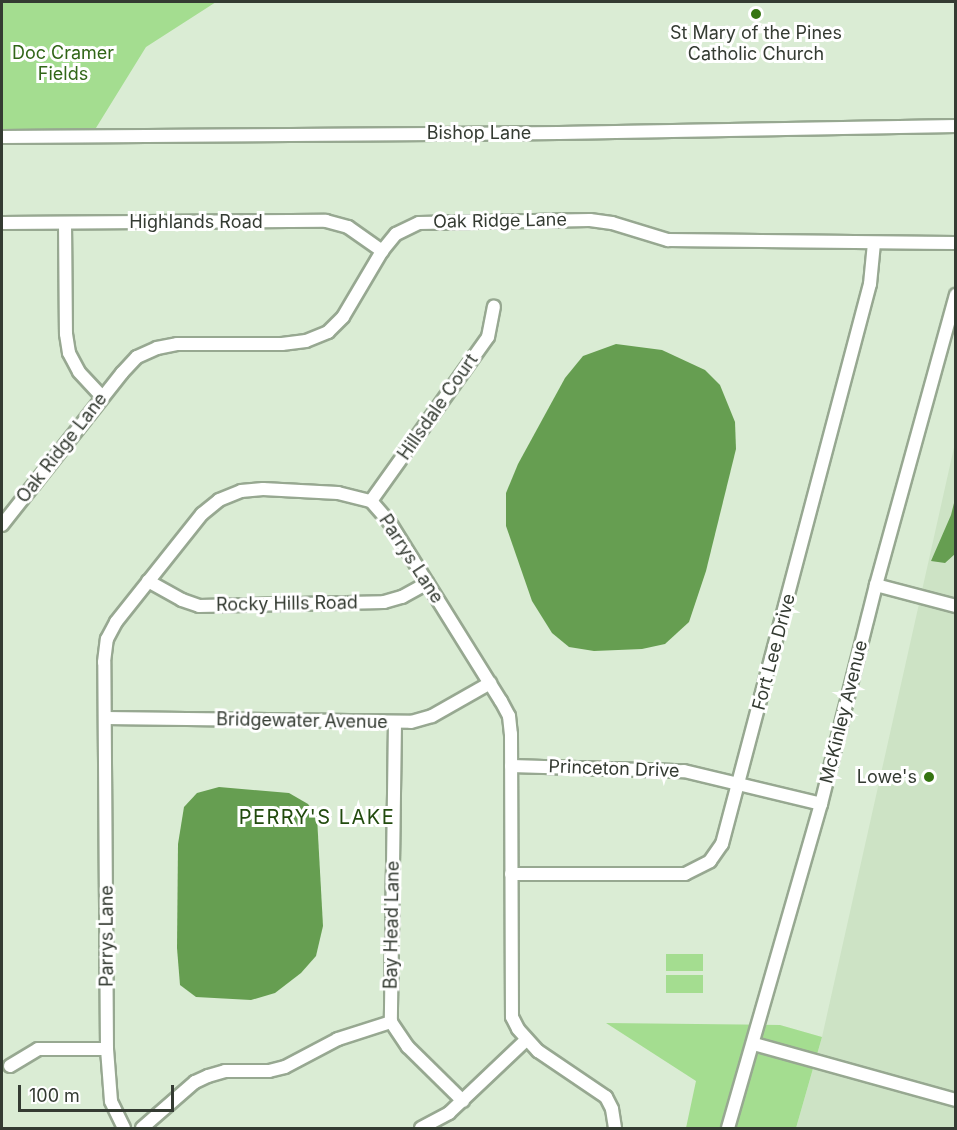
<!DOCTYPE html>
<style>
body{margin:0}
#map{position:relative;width:957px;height:1130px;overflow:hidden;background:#daecd4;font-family:Inter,sans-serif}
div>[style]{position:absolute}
.built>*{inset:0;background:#cde3c5}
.green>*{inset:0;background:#a4dd90;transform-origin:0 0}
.water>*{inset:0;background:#669e51}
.roads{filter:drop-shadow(2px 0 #97a891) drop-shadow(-2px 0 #97a891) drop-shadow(0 2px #97a891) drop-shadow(0 -2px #97a891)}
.minor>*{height:12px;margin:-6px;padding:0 6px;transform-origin:6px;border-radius:6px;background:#fff}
.dots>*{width:16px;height:16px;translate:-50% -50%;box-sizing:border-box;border:3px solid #fff;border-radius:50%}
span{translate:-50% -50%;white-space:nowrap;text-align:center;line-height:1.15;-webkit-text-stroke:6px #fff;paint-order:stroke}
.poi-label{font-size:18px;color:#343b32}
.right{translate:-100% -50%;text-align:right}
.park-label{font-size:18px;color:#316618}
.street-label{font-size:18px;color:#343b32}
.neighbourhood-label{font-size:20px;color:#224b0e;letter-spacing:1.5px}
.frame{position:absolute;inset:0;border:3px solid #343b32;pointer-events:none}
.scale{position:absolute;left:18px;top:1085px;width:156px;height:27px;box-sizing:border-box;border:3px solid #343b32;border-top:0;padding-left:8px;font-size:18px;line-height:21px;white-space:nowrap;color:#343b32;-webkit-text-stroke:4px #fff;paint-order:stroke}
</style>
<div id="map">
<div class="built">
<div style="clip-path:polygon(955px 443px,955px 1128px,796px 1128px,822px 1037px)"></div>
</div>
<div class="green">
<div style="clip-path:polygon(2px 2px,216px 2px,146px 47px,91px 136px,2px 132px)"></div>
<div style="left:666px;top:954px;width:37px;height:17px"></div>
<div style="left:703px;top:975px;width:18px;height:37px;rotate:90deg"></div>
<div style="clip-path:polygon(606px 1023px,780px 1025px,822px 1037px,796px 1128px,686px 1128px,696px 1081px)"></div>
</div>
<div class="water">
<div style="clip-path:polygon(616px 344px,662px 350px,705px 370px,720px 385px,735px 422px,736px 449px,706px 571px,689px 622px,665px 644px,642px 649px,594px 651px,569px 647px,552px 633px,532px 601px,506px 526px,506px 493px,518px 464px,565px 378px,583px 356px)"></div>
<div style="clip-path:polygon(955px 499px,955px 554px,945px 563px,931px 561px,951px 515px)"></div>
<div style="clip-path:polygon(219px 787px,289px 793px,308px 804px,317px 817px,323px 926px,316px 956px,301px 973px,275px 993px,251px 1000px,196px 997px,180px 985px,177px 948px,178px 844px,184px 807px,197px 793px)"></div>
</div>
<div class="roads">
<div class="minor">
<div style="left:2px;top:137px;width:557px;rotate:-0.41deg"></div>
<div style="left:559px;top:133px;width:397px;rotate:-1deg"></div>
<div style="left:2px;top:223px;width:324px;rotate:-0.4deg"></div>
<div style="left:326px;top:221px;width:23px;rotate:15deg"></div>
<div style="left:348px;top:227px;width:42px;rotate:35.2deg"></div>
<div style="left:65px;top:223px;width:111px;rotate:89.5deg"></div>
<div style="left:66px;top:334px;width:19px;rotate:81deg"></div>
<div style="left:69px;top:353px;width:21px;rotate:62deg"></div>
<div style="left:79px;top:372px;width:34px;rotate:47deg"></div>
<div style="left:371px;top:501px;width:201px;rotate:-54.5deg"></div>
<div style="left:488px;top:337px;width:31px;rotate:-79deg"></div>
<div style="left:2px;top:525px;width:194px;rotate:-51.7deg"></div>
<div style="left:122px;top:373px;width:22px;rotate:-47deg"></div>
<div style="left:137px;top:357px;width:22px;rotate:-24deg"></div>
<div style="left:157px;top:348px;width:20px;rotate:-11deg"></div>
<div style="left:177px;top:344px;width:105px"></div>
<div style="left:282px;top:344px;width:24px;rotate:-7deg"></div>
<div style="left:306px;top:341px;width:24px;rotate:-22deg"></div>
<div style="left:328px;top:332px;width:21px;rotate:-45deg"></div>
<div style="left:343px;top:317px;width:77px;rotate:-59.4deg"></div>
<div style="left:382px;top:251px;width:22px;rotate:-51deg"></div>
<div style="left:396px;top:234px;width:25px;rotate:-26deg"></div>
<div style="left:419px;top:223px;width:171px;rotate:-1deg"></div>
<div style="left:590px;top:220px;width:22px;rotate:8deg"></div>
<div style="left:612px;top:223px;width:59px;rotate:16.9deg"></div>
<div style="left:668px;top:240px;width:288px;rotate:0.6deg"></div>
<div style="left:148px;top:581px;width:39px;rotate:29deg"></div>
<div style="left:182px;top:600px;width:18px;rotate:19deg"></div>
<div style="left:199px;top:606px;width:185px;rotate:-1.2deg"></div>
<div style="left:384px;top:602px;width:19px;rotate:-16deg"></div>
<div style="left:402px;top:597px;width:29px;rotate:-29deg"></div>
<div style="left:876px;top:585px;width:83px;rotate:14.7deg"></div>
<div style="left:105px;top:718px;width:306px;rotate:0.7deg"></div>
<div style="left:411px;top:722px;width:22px;rotate:-16deg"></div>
<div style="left:432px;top:716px;width:67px;rotate:-29.6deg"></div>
<div style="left:395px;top:722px;width:300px;rotate:90.8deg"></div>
<div style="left:391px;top:1022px;width:30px;rotate:56deg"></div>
<div style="left:408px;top:1047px;width:77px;rotate:44.5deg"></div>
<div style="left:511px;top:766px;width:173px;rotate:1.7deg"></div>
<div style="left:684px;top:771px;width:141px;rotate:13.5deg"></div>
<div style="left:511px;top:874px;width:174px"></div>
<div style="left:685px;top:874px;width:28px;rotate:-27deg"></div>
<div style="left:710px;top:861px;width:21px;rotate:-55deg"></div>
<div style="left:722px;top:844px;width:579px;rotate:-75.2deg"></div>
<div style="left:870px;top:284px;width:41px;rotate:-84.4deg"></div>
<div style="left:754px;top:1044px;width:210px;rotate:15.5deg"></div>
<div style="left:10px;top:1066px;width:33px;rotate:-31deg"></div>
<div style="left:38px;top:1049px;width:69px"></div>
<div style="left:124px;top:1128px;width:30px;rotate:-116deg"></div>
<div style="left:111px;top:1101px;width:52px;rotate:-94.4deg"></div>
<div style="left:107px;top:1049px;width:387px;rotate:-90.4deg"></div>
<div style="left:104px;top:662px;width:23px;rotate:-83deg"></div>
<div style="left:107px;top:639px;width:19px;rotate:-62deg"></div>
<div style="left:116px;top:622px;width:138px;rotate:-51.5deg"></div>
<div style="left:202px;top:514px;width:22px;rotate:-39deg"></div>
<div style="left:219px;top:500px;width:24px;rotate:-22deg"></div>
<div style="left:241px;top:491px;width:22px;rotate:-5deg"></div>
<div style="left:263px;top:489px;width:75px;rotate:3.1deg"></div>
<div style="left:338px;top:493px;width:34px;rotate:14deg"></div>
<div style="left:371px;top:501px;width:29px;rotate:49deg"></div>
<div style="left:390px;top:523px;width:210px;rotate:58.1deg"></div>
<div style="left:501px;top:701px;width:17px;rotate:62deg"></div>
<div style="left:509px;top:716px;width:18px;rotate:84deg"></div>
<div style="left:511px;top:734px;width:283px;rotate:89.8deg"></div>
<div style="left:512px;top:1017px;width:13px;rotate:63deg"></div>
<div style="left:518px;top:1029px;width:30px;rotate:48deg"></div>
<div style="left:538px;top:1051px;width:82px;rotate:34.1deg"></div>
<div style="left:606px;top:1097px;width:13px;rotate:63deg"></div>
<div style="left:612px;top:1109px;width:19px;rotate:81deg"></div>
<div style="left:142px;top:1128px;width:70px;rotate:-41deg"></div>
<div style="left:195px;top:1082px;width:14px;rotate:-25deg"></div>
<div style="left:208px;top:1076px;width:18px;rotate:-16deg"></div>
<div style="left:225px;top:1071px;width:44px"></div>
<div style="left:269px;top:1071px;width:16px;rotate:-14deg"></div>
<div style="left:285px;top:1067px;width:60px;rotate:-27.8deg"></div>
<div style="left:338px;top:1039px;width:56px;rotate:-17.8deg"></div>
<div style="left:421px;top:1128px;width:32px;rotate:-28deg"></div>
<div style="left:449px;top:1113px;width:106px;rotate:-43.5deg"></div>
<div style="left:728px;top:1128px;width:337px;rotate:-74deg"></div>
<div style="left:821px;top:804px;width:226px;rotate:-75.9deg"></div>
<div style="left:876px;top:585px;width:301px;rotate:-74.6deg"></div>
</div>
</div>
<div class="dots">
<div style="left:756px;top:14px;background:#347410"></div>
<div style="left:929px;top:777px;background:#347410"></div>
</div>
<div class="poi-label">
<span style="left:756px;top:44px">St Mary of the Pines<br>Catholic Church</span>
<span class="right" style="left:917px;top:777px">Lowe's</span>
</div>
<div class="park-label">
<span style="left:63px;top:64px">Doc Cramer<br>Fields</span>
</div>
<div class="street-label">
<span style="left:479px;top:133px">Bishop Lane</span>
<span style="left:500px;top:221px;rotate:-1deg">Oak Ridge Lane</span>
<span style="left:196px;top:222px">Highlands Road</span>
<span style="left:438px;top:407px;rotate:-55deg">Hillsdale Court</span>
<span style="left:62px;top:448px;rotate:-52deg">Oak Ridge Lane</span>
<span style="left:411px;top:559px;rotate:57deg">Parrys Lane</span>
<span style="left:287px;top:604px;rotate:-1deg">Rocky Hills Road</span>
<span style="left:774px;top:652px;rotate:-75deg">Fort Lee Drive</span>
<span style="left:844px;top:712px;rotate:-76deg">McKinley Avenue</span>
<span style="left:302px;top:721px;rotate:1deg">Bridgewater Avenue</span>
<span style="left:614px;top:769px;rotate:2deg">Princeton Drive</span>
<span style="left:392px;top:925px;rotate:-89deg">Bay Head Lane</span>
<span style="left:107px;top:936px;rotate:-90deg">Parrys Lane</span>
</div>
<div class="neighbourhood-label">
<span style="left:317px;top:817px">PERRY'S LAKE</span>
</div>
<div class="frame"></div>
<div class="scale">100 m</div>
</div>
